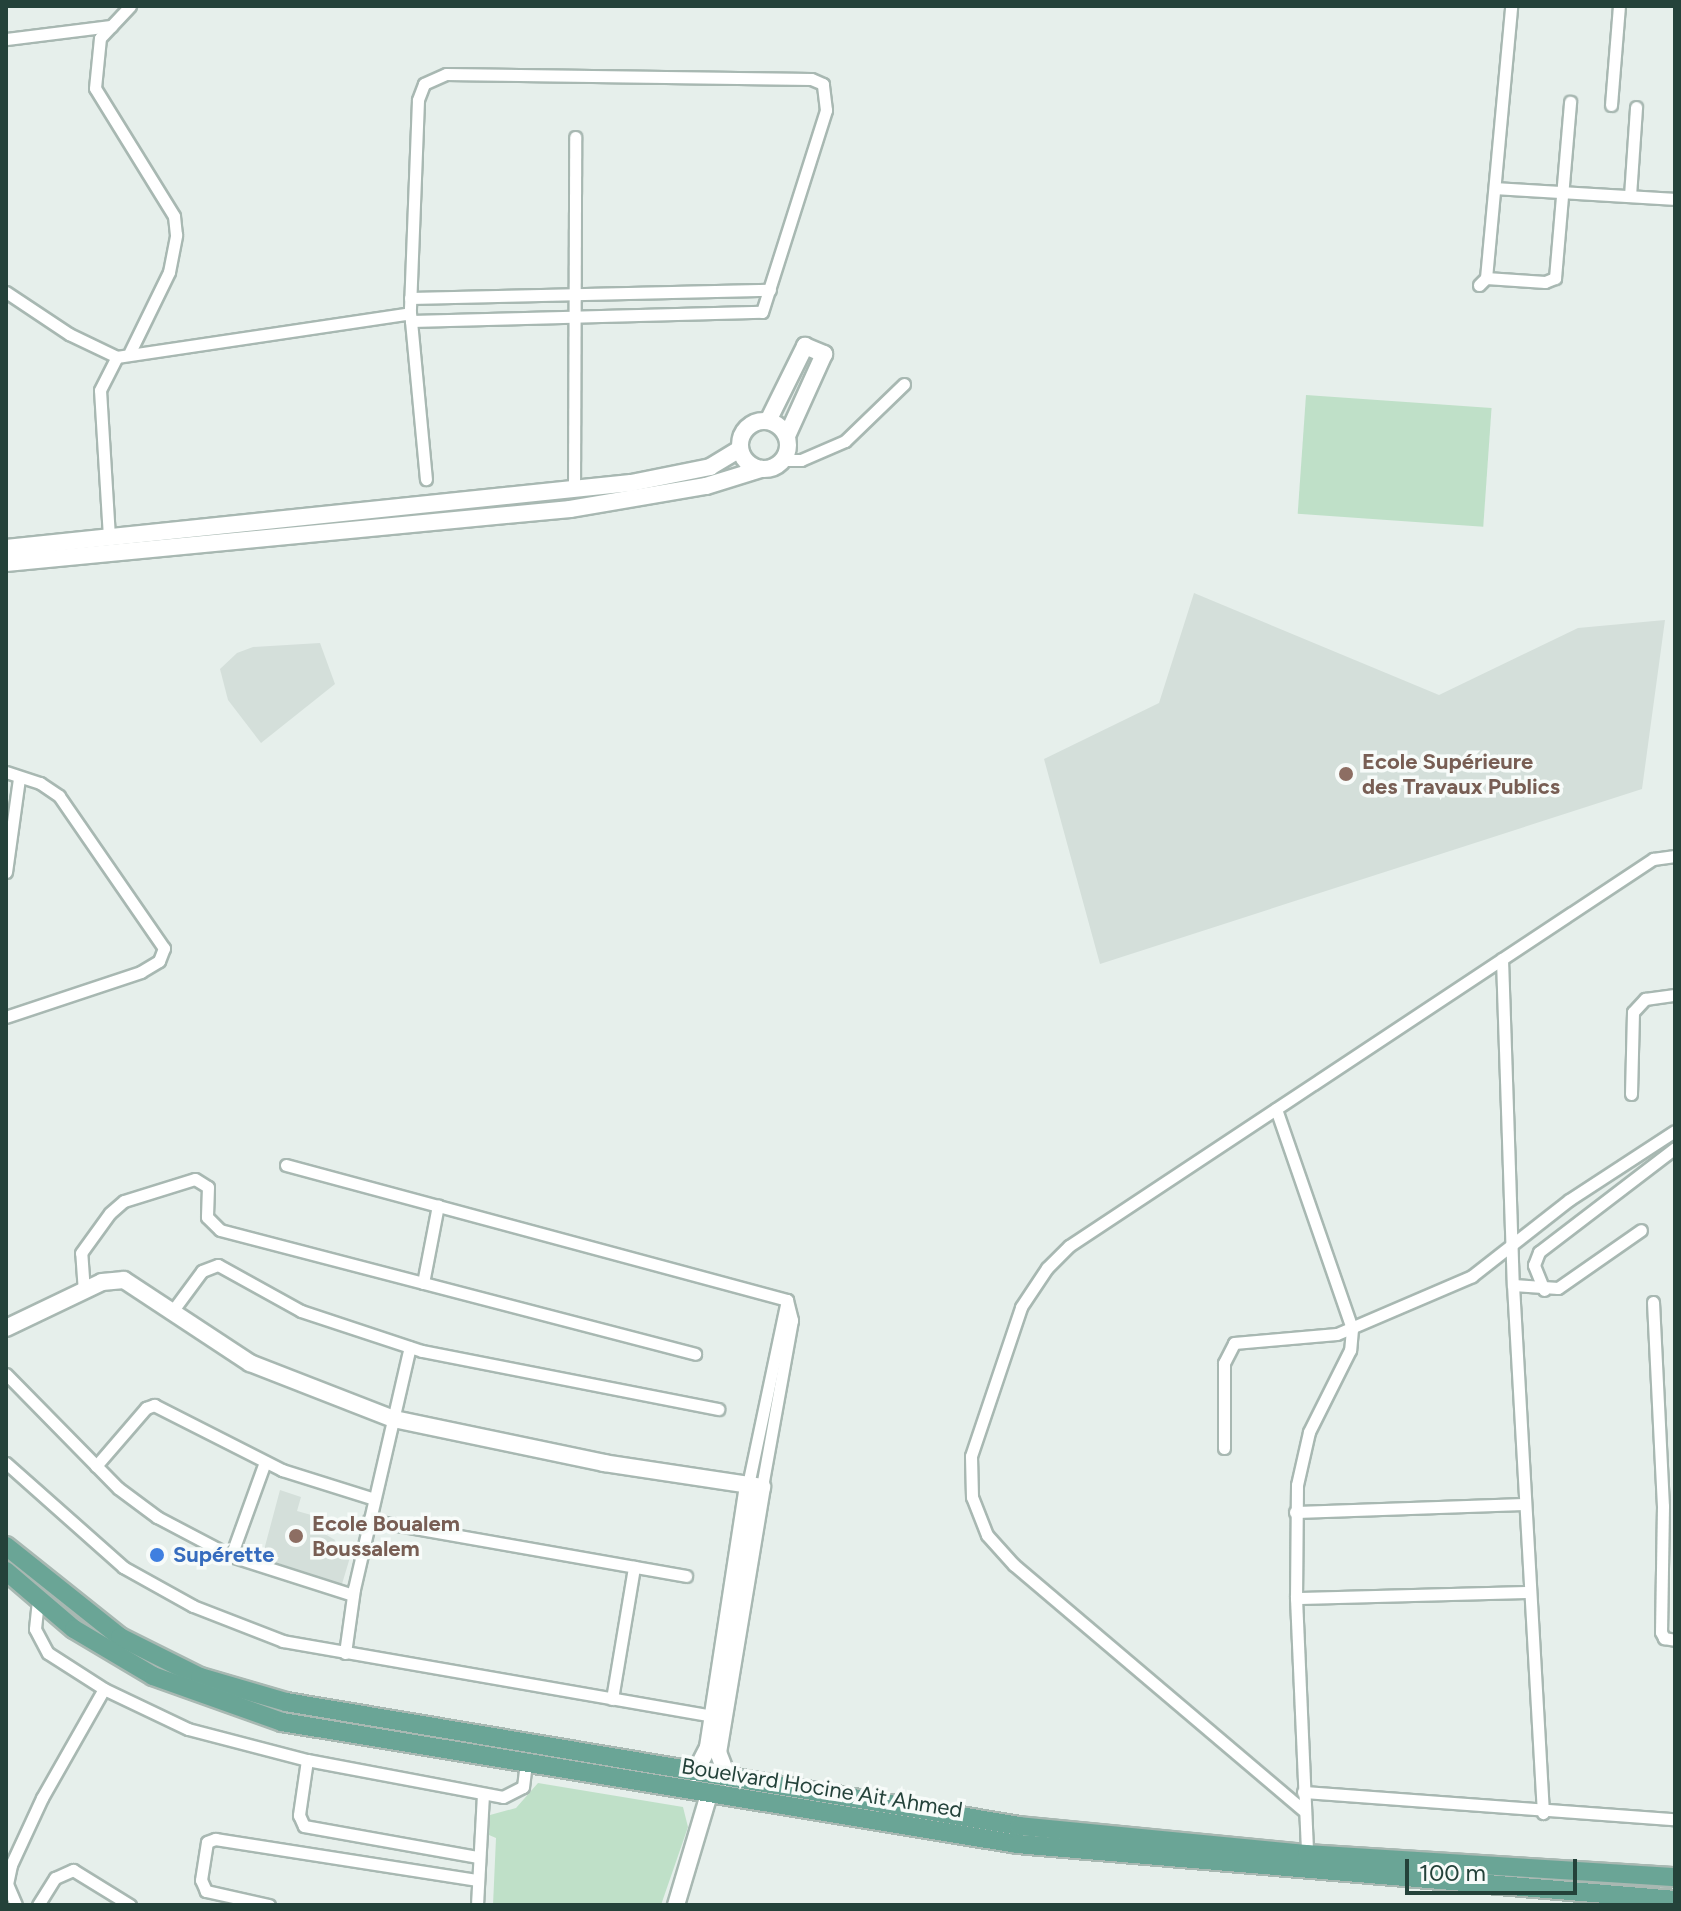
<!DOCTYPE html>
<meta charset="utf-8">
<style>
body{margin:0}
#map{position:relative;width:1681px;height:1911px;overflow:hidden;background:#e6efeb;font-family:Figtree,sans-serif}
div>[style]{position:absolute}
.built>*{inset:0;background:#d4dfda}
.green>*{inset:0;background:#bfe0c8;transform-origin:0 0}
.roads{filter:drop-shadow(2px 0 #a8b8b2) drop-shadow(-2px 0 #a8b8b2) drop-shadow(0 2px #a8b8b2) drop-shadow(0 -2px #a8b8b2)}
.street>*{height:11px;margin:-5.5px;padding:0 5.5px;transform-origin:5.5px;border-radius:5.5px;background:#fff}
.secondary>*{height:16px;margin:-8px;padding:0 8px;transform-origin:8px;border-radius:8px;background:#fff}
.secondary>.ring{margin:-8px;padding:0;box-sizing:content-box;background:none;border:16px solid #fff;border-radius:50%}
.primary>*{height:18px;margin:-9px;padding:0 9px;transform-origin:9px;border-radius:9px;background:#6aa596}
.dots>*{width:22px;height:22px;translate:-50% -50%;box-sizing:border-box;border:4px solid #f7fbf9;border-radius:50%}
span{translate:-50% -50%;white-space:nowrap;text-align:center;line-height:1.15;-webkit-text-stroke:7px #f7fbf9;paint-order:stroke}
.education-label{font-size:22px;color:#785e54;font-weight:700}
.left{translate:0 -50%;text-align:left}
.shop-label{font-size:22px;color:#366cbe;font-weight:700}
.street-label{font-size:22px;color:#24423a}
.frame{position:absolute;inset:0;border:8px solid #24423a;pointer-events:none}
.scale{position:absolute;left:1405px;top:1859px;width:172px;height:36px;box-sizing:border-box;border:4px solid #24423a;border-top:0;padding-left:10px;font-size:24px;line-height:28px;white-space:nowrap;color:#24423a;-webkit-text-stroke:6px #f7fbf9;paint-order:stroke}
</style>
<div id="map">
<div class="built">
<div style="clip-path:polygon(1194px 593px,1439px 695px,1578px 628px,1665px 620px,1642px 789px,1100px 964px,1044px 759px,1159px 703px)"></div>
<div style="clip-path:polygon(320px 643px,335px 684px,261px 743px,228px 700px,220px 669px,237px 653px,253px 647px)"></div>
<div style="clip-path:polygon(280px 1490px,301px 1497px,297px 1511px,329px 1520px,325px 1534px,335px 1540px,332px 1548px,351px 1554px,342px 1584px,274px 1562px,276px 1554px,264px 1550px)"></div>
</div>
<div class="green">
<div style="left:1306px;top:395px;width:186px;height:119px;rotate:4deg"></div>
<div style="clip-path:polygon(538px 1783px,683px 1807px,688px 1827px,661px 1905px,493px 1905px,496px 1838px,489px 1835px,490px 1815px,516px 1808px)"></div>
</div>
<div class="roads">
<div class="street">
<div style="left:6px;top:39px;width:106px;rotate:-7.1deg"></div>
<div style="left:1611px;top:105px;width:99px;rotate:-85.4deg"></div>
<div style="left:1495px;top:188px;width:180px;rotate:3.5deg"></div>
<div style="left:1630px;top:196px;width:89px;rotate:-86.1deg"></div>
<div style="left:1486px;top:278px;width:59px;rotate:3.9deg"></div>
<div style="left:1545px;top:282px;width:11px;rotate:-22deg"></div>
<div style="left:1555px;top:278px;width:177px;rotate:-85.1deg"></div>
<div style="left:1479px;top:285px;width:10px;rotate:-45deg"></div>
<div style="left:1486px;top:278px;width:273px;rotate:-84.7deg"></div>
<div style="left:6px;top:292px;width:76px;rotate:33.7deg"></div>
<div style="left:69px;top:334px;width:53px;rotate:25.6deg"></div>
<div style="left:410px;top:298px;width:360px;rotate:-1.3deg"></div>
<div style="left:411px;top:321px;width:351px;rotate:-1.5deg"></div>
<div style="left:762px;top:312px;width:212px;rotate:-72.4deg"></div>
<div style="left:826px;top:110px;width:26px;rotate:-97deg"></div>
<div style="left:823px;top:84px;width:13px;rotate:-157deg"></div>
<div style="left:811px;top:79px;width:365px;rotate:-179.2deg"></div>
<div style="left:446px;top:74px;width:24px;rotate:156deg"></div>
<div style="left:424px;top:84px;width:17px;rotate:111deg"></div>
<div style="left:418px;top:100px;width:213px;rotate:92.2deg"></div>
<div style="left:410px;top:313px;width:8px;rotate:83deg"></div>
<div style="left:411px;top:321px;width:159px;rotate:84.6deg"></div>
<div style="left:130px;top:352px;width:89px;rotate:-64deg"></div>
<div style="left:169px;top:272px;width:38px;rotate:-79deg"></div>
<div style="left:176px;top:235px;width:19px;rotate:-96deg"></div>
<div style="left:174px;top:216px;width:150px;rotate:-121.7deg"></div>
<div style="left:95px;top:88px;width:50px;rotate:-84.3deg"></div>
<div style="left:100px;top:38px;width:44px;rotate:-46.8deg"></div>
<div style="left:783px;top:460px;width:18px"></div>
<div style="left:801px;top:460px;width:48px;rotate:-23.4deg"></div>
<div style="left:845px;top:441px;width:82px;rotate:-44deg"></div>
<div style="left:574px;top:490px;width:353px;rotate:-89.8deg"></div>
<div style="left:109px;top:537px;width:147px;rotate:-93.5deg"></div>
<div style="left:100px;top:390px;width:37px;rotate:-63deg"></div>
<div style="left:117px;top:357px;width:296px;rotate:-8.5deg"></div>
<div style="left:6px;top:772px;width:36px;rotate:18deg"></div>
<div style="left:40px;top:783px;width:23px;rotate:34deg"></div>
<div style="left:59px;top:796px;width:185px;rotate:55.4deg"></div>
<div style="left:164px;top:948px;width:14px;rotate:111deg"></div>
<div style="left:159px;top:961px;width:21px;rotate:149deg"></div>
<div style="left:141px;top:972px;width:142px;rotate:161.6deg"></div>
<div style="left:6px;top:872px;width:95px;rotate:-82.1deg"></div>
<div style="left:1502px;top:959px;width:326px;rotate:88.1deg"></div>
<div style="left:1513px;top:1285px;width:529px;rotate:86.75deg"></div>
<div style="left:1631px;top:1094px;width:82px;rotate:-88.6deg"></div>
<div style="left:1633px;top:1012px;width:18px;rotate:-47deg"></div>
<div style="left:1645px;top:999px;width:30px;rotate:-8deg"></div>
<div style="left:1276px;top:1109px;width:233px;rotate:70.9deg"></div>
<div style="left:1352px;top:1329px;width:21px;rotate:95deg"></div>
<div style="left:1350px;top:1350px;width:92px;rotate:116.6deg"></div>
<div style="left:1309px;top:1432px;width:54px;rotate:102.8deg"></div>
<div style="left:1297px;top:1485px;width:113px;rotate:90.5deg"></div>
<div style="left:1296px;top:1598px;width:256px;rotate:87.5deg"></div>
<div style="left:286px;top:1165px;width:519px;rotate:15.08deg"></div>
<div style="left:787px;top:1300px;width:21px;rotate:76deg"></div>
<div style="left:792px;top:1320px;width:170px;rotate:100.2deg"></div>
<div style="left:423px;top:1283px;width:79px;rotate:-79.1deg"></div>
<div style="left:1513px;top:1285px;width:45px;rotate:3.8deg"></div>
<div style="left:1558px;top:1288px;width:101px;rotate:-34.9deg"></div>
<div style="left:1544px;top:1290px;width:27px;rotate:-112deg"></div>
<div style="left:1534px;top:1265px;width:14px;rotate:-69deg"></div>
<div style="left:1539px;top:1252px;width:171px;rotate:-37.4deg"></div>
<div style="left:84px;top:1292px;width:39px;rotate:-94deg"></div>
<div style="left:81px;top:1253px;width:49px;rotate:-54.1deg"></div>
<div style="left:110px;top:1213px;width:18px;rotate:-41deg"></div>
<div style="left:124px;top:1201px;width:74px;rotate:-17.2deg"></div>
<div style="left:195px;top:1179px;width:15px;rotate:32deg"></div>
<div style="left:208px;top:1187px;width:30px;rotate:92deg"></div>
<div style="left:207px;top:1217px;width:18px;rotate:45deg"></div>
<div style="left:220px;top:1230px;width:491px;rotate:14.6deg"></div>
<div style="left:1653px;top:1302px;width:204px;rotate:87.2deg"></div>
<div style="left:1663px;top:1506px;width:126px;rotate:90.9deg"></div>
<div style="left:1661px;top:1632px;width:7px;rotate:63deg"></div>
<div style="left:1664px;top:1638px;width:11px;rotate:10deg"></div>
<div style="left:171px;top:1313px;width:52px;rotate:-53.6deg"></div>
<div style="left:202px;top:1271px;width:17px;rotate:-21deg"></div>
<div style="left:218px;top:1265px;width:95px;rotate:29deg"></div>
<div style="left:301px;top:1311px;width:127px;rotate:18.3deg"></div>
<div style="left:422px;top:1351px;width:302px;rotate:11.1deg"></div>
<div style="left:6px;top:1374px;width:160px;rotate:45.5deg"></div>
<div style="left:118px;top:1488px;width:49px;rotate:36.6deg"></div>
<div style="left:157px;top:1517px;width:84px;rotate:27.8deg"></div>
<div style="left:231px;top:1556px;width:128px;rotate:17.7deg"></div>
<div style="left:1224px;top:1448px;width:85px;rotate:-90deg"></div>
<div style="left:1224px;top:1363px;width:22px;rotate:-63deg"></div>
<div style="left:1234px;top:1343px;width:103px;rotate:-5deg"></div>
<div style="left:1337px;top:1334px;width:147px;rotate:-23.2deg"></div>
<div style="left:1472px;top:1276px;width:123px;rotate:-38.1deg"></div>
<div style="left:1569px;top:1200px;width:126px;rotate:-33.1deg"></div>
<div style="left:6px;top:1463px;width:157px;rotate:41.6deg"></div>
<div style="left:123px;top:1567px;width:80px;rotate:29.1deg"></div>
<div style="left:193px;top:1606px;width:97px;rotate:21.3deg"></div>
<div style="left:283px;top:1641px;width:442px;rotate:9.9deg"></div>
<div style="left:96px;top:1466px;width:77px;rotate:-49.2deg"></div>
<div style="left:146px;top:1408px;width:9px;rotate:-21deg"></div>
<div style="left:154px;top:1405px;width:144px;rotate:26.9deg"></div>
<div style="left:282px;top:1470px;width:96px;rotate:17.5deg"></div>
<div style="left:748px;top:1485px;width:189px;rotate:-78.1deg"></div>
<div style="left:1295px;top:1512px;width:230px;rotate:-2deg"></div>
<div style="left:369px;top:1520px;width:322px;rotate:10deg"></div>
<div style="left:231px;top:1556px;width:100px;rotate:-70.1deg"></div>
<div style="left:1296px;top:1598px;width:234px;rotate:-1.5deg"></div>
<div style="left:38px;top:1600px;width:29px;rotate:96deg"></div>
<div style="left:35px;top:1629px;width:27px;rotate:62deg"></div>
<div style="left:48px;top:1653px;width:67px;rotate:32.7deg"></div>
<div style="left:104px;top:1689px;width:93px;rotate:25.5deg"></div>
<div style="left:188px;top:1729px;width:123px;rotate:14.6deg"></div>
<div style="left:307px;top:1760px;width:199px;rotate:10.7deg"></div>
<div style="left:503px;top:1797px;width:22px;rotate:-27deg"></div>
<div style="left:523px;top:1787px;width:24px;rotate:-83deg"></div>
<div style="left:345px;top:1653px;width:65px;rotate:-82deg"></div>
<div style="left:354px;top:1589px;width:248px;rotate:-77deg"></div>
<div style="left:612px;top:1699px;width:134px;rotate:-80.5deg"></div>
<div style="left:307px;top:1760px;width:56px;rotate:98.3deg"></div>
<div style="left:299px;top:1815px;width:12px;rotate:66deg"></div>
<div style="left:304px;top:1826px;width:177px;rotate:10.1deg"></div>
<div style="left:1303px;top:1792px;width:373px;rotate:4.2deg"></div>
<div style="left:1303px;top:1810px;width:379px;rotate:-139.7deg"></div>
<div style="left:1014px;top:1565px;width:40px;rotate:-132deg"></div>
<div style="left:987px;top:1535px;width:41px;rotate:-111.5deg"></div>
<div style="left:972px;top:1497px;width:41px;rotate:-91.4deg"></div>
<div style="left:971px;top:1456px;width:157px;rotate:-71.4deg"></div>
<div style="left:1021px;top:1307px;width:47px;rotate:-56.3deg"></div>
<div style="left:1047px;top:1268px;width:31px;rotate:-45deg"></div>
<div style="left:1069px;top:1246px;width:701px;rotate:-33.53deg"></div>
<div style="left:1653px;top:859px;width:22px;rotate:-8deg"></div>
<div style="left:16px;top:1905px;width:23px;rotate:-113deg"></div>
<div style="left:7px;top:1884px;width:19px;rotate:-78deg"></div>
<div style="left:11px;top:1865px;width:74px;rotate:-65.2deg"></div>
<div style="left:42px;top:1798px;width:125px;rotate:-60.4deg"></div>
<div style="left:38px;top:1905px;width:32px;rotate:-58deg"></div>
<div style="left:55px;top:1878px;width:20px;rotate:-24deg"></div>
<div style="left:73px;top:1870px;width:67px;rotate:31.6deg"></div>
<div style="left:269px;top:1905px;width:65px;rotate:-167.5deg"></div>
<div style="left:206px;top:1891px;width:12px;rotate:-114deg"></div>
<div style="left:201px;top:1880px;width:38px;rotate:-81deg"></div>
<div style="left:207px;top:1842px;width:9px;rotate:-21deg"></div>
<div style="left:215px;top:1839px;width:266px;rotate:8.9deg"></div>
<div style="left:477px;top:1905px;width:111px;rotate:-86.9deg"></div>
</div>
<div class="secondary">
<div style="left:768px;top:421px;width:84px;rotate:-63.7deg"></div>
<div style="left:805px;top:346px;width:21px;rotate:23deg"></div>
<div style="left:824px;top:354px;width:90px;rotate:114.3deg"></div>
<div class="ring" style="left:740px;top:421px;width:32px;height:32px"></div>
<div style="left:6px;top:548px;width:628px;rotate:-5.94deg"></div>
<div style="left:631px;top:483px;width:81px;rotate:-11.4deg"></div>
<div style="left:710px;top:467px;width:35px;rotate:-31deg"></div>
<div style="left:6px;top:563px;width:567px;rotate:-5.47deg"></div>
<div style="left:570px;top:509px;width:138px;rotate:-9.6deg"></div>
<div style="left:706px;top:486px;width:58px;rotate:-17.2deg"></div>
<div style="left:6px;top:1328px;width:106px;rotate:-25.6deg"></div>
<div style="left:102px;top:1282px;width:22px;rotate:-5deg"></div>
<div style="left:124px;top:1280px;width:151px;rotate:33.4deg"></div>
<div style="left:250px;top:1363px;width:155px;rotate:21.3deg"></div>
<div style="left:394px;top:1419px;width:215px;rotate:11.8deg"></div>
<div style="left:604px;top:1463px;width:160px;rotate:8.6deg"></div>
<div style="left:762px;top:1487px;width:269px;rotate:99.4deg"></div>
<div style="left:718px;top:1752px;width:28px;rotate:69deg"></div>
<div style="left:695px;top:1773px;width:29px;rotate:-63deg"></div>
<div style="left:708px;top:1747px;width:265px;rotate:-81.3deg"></div>
<div style="left:676px;top:1905px;width:116px;rotate:-73.4deg"></div>
</div>
<div class="primary">
<div style="left:6px;top:1546px;width:146px;rotate:38.6deg"></div>
<div style="left:120px;top:1637px;width:89px;rotate:26.6deg"></div>
<div style="left:200px;top:1677px;width:90px;rotate:16.2deg"></div>
<div style="left:286px;top:1702px;width:743px;rotate:9.6deg"></div>
<div style="left:1019px;top:1826px;width:289px;rotate:5.6deg"></div>
<div style="left:1307px;top:1854px;width:369px;rotate:3.6deg"></div>
<div style="left:6px;top:1571px;width:89px;rotate:40.5deg"></div>
<div style="left:74px;top:1629px;width:92px;rotate:30.7deg"></div>
<div style="left:153px;top:1676px;width:137px;rotate:19.6deg"></div>
<div style="left:282px;top:1722px;width:745px;rotate:9.42deg"></div>
<div style="left:1017px;top:1844px;width:660px;rotate:4.86deg"></div>
</div>
</div>
<div class="dots">
<div style="left:1346px;top:774px;background:#8d6e63"></div>
<div style="left:296px;top:1536px;background:#8d6e63"></div>
<div style="left:157px;top:1555px;background:#3f7fe0"></div>
</div>
<div class="education-label">
<span class="left" style="left:1362px;top:774px">Ecole Supérieure<br>des Travaux Publics</span>
<span class="left" style="left:312px;top:1536px">Ecole Boualem<br>Boussalem</span>
</div>
<div class="shop-label">
<span class="left" style="left:173px;top:1555px">Supérette</span>
</div>
<div class="street-label">
<span style="left:822px;top:1788px;rotate:9deg">Bouelvard Hocine Ait Ahmed</span>
</div>
<div class="frame"></div>
<div class="scale">100 m</div>
</div>
